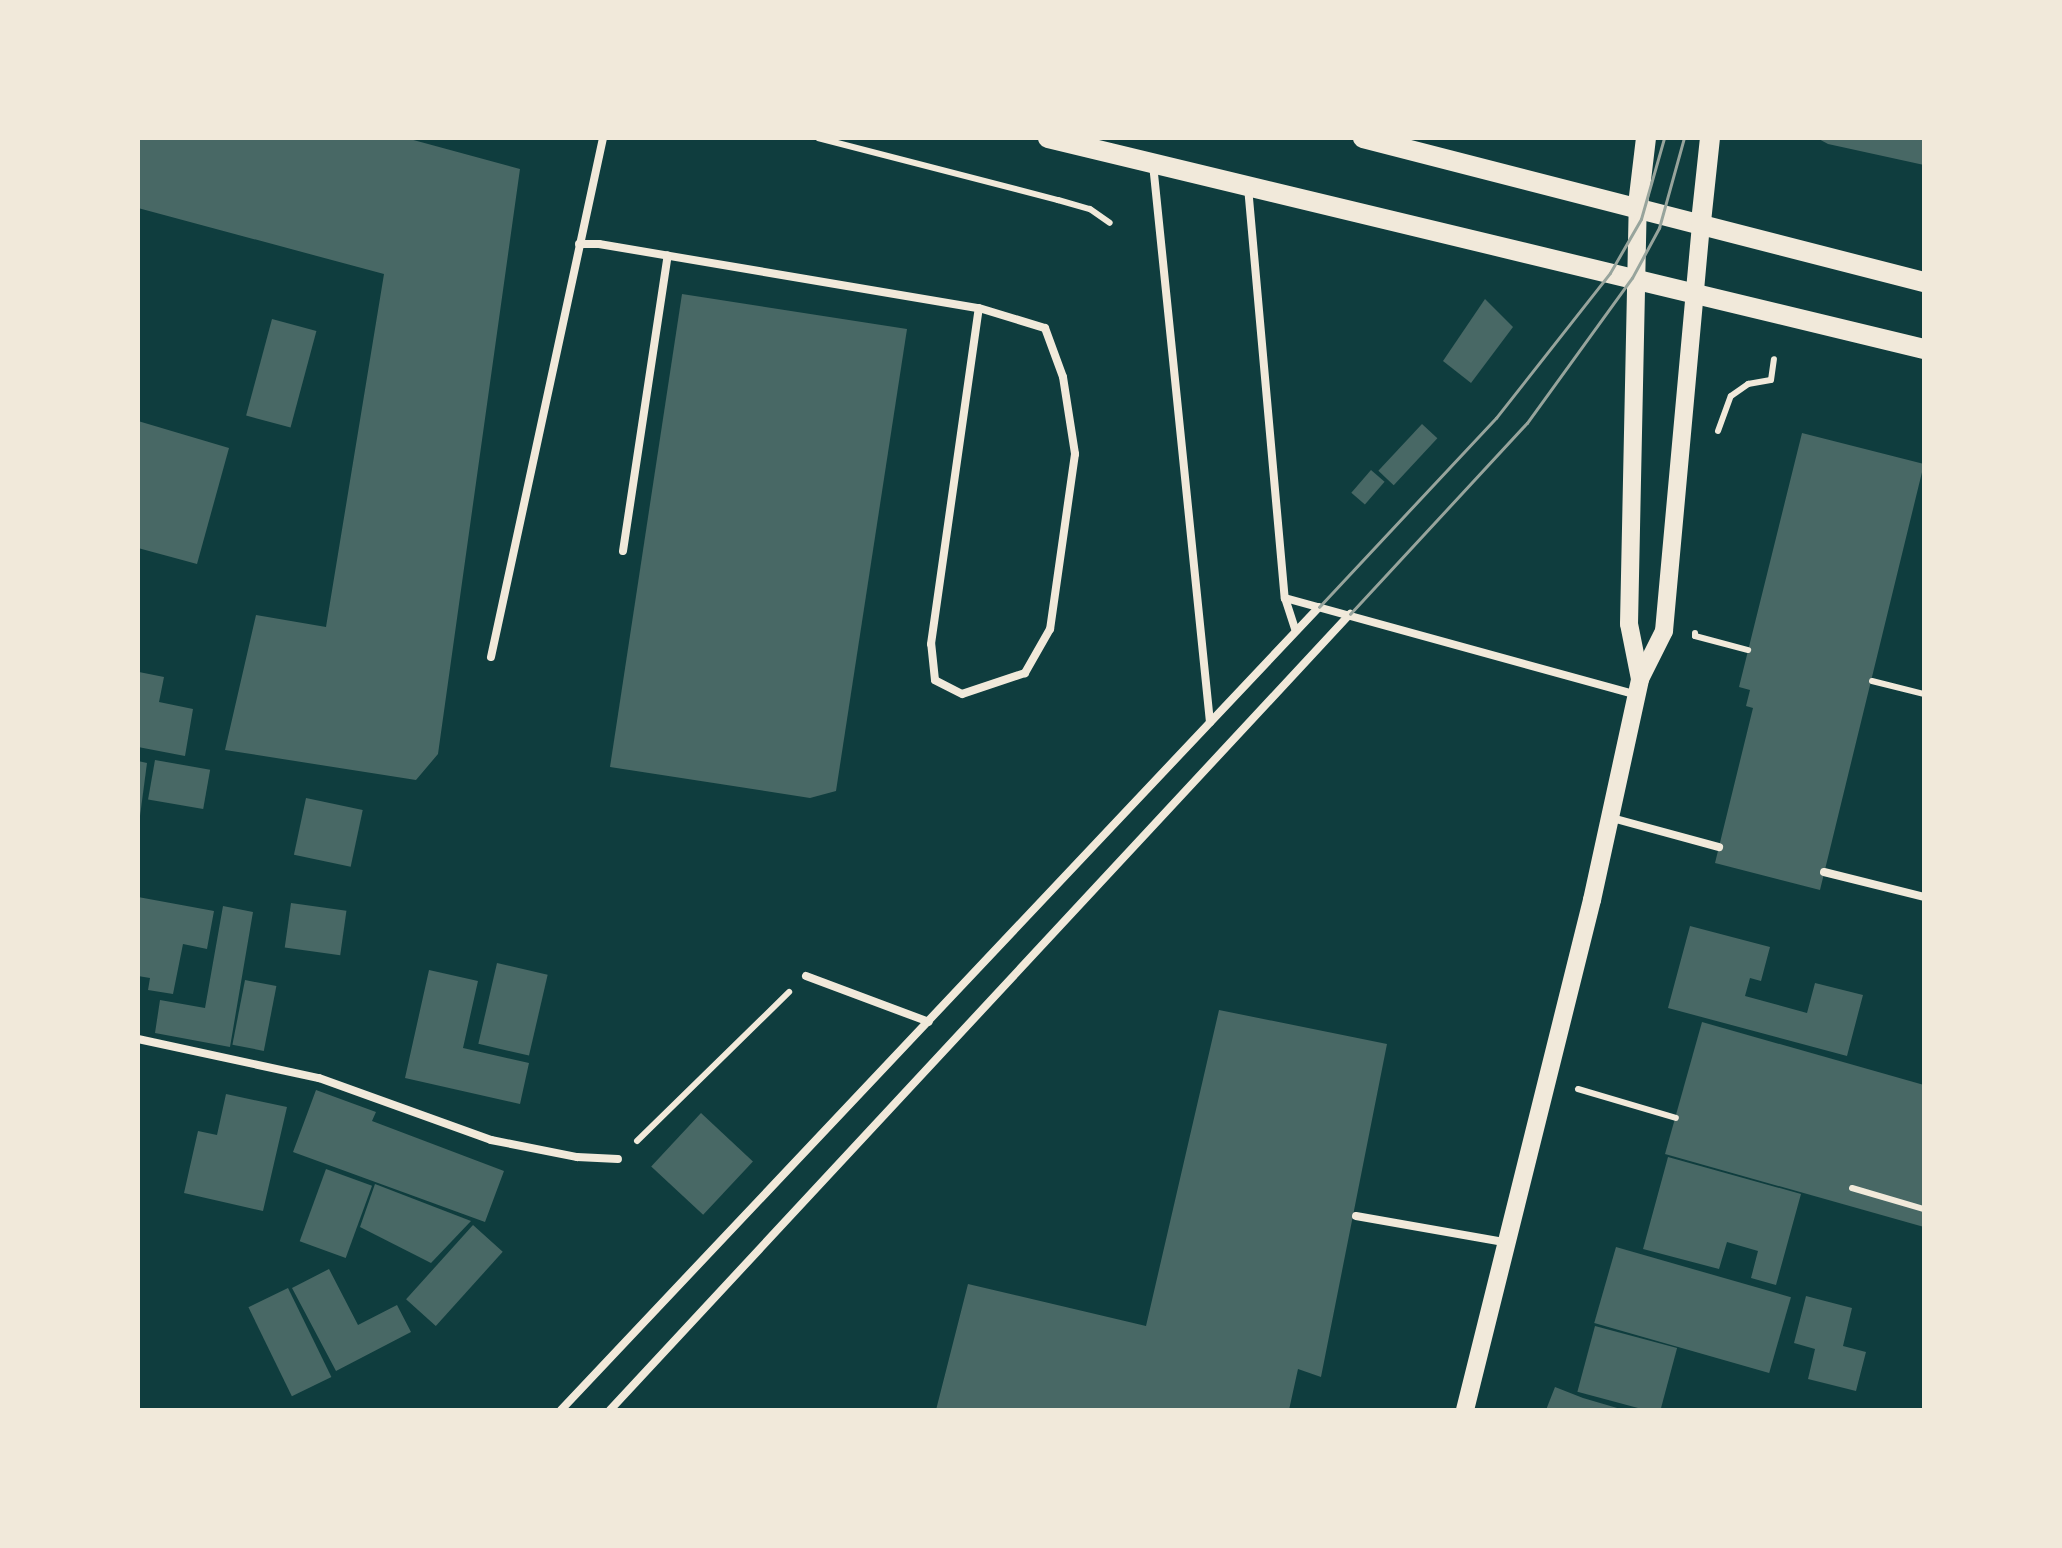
<!DOCTYPE html>
<style>
body{margin:0}
#map{position:relative;width:2062px;height:1548px;overflow:hidden;background:#0f3d3e;font-family:"PT Sans",sans-serif}
div>[style]{position:absolute}
.building>*{inset:0;background:#486865;transform-origin:0 0}
.path>*{height:6px;margin:-3px;padding:0 3px;transform-origin:3px;border-radius:3px;background:#f1e9da}
.service>*{height:8px;margin:-4px;padding:0 4px;transform-origin:4px;border-radius:4px;background:#f1e9da}
.tertiary>*{height:18px;margin:-9px;padding:0 9px;transform-origin:9px;border-radius:9px;background:#f1e9da}
.secondary>*{height:20px;margin:-10px;padding:0 10px;transform-origin:10px;border-radius:10px;background:#f1e9da}
.tram>*{height:2.5px;margin:-1.25px;padding:0 1.25px;transform-origin:1.25px;border-radius:1.25px;background:#97a49c}
span{translate:-50% -50%;white-space:nowrap;text-align:center;line-height:1.15;-webkit-text-stroke:8px #f1e9da;paint-order:stroke}
.frame{position:absolute;inset:0;border:140px solid #f1e9da;pointer-events:none}
</style>
<div id="map">
<div class="building">
<div style="clip-path:polygon(138px 138px,406px 138px,520px 169px,438px 754px,416px 780px,225px 750px,256px 615px,326px 627px,384px 274px,138px 208px)"></div>
<div style="clip-path:polygon(1817px 138px,1924px 138px,1924px 165px,1828px 144px)"></div>
<div style="clip-path:polygon(682px 294px,907px 329px,836px 791px,810px 798px,610px 767px)"></div>
<div style="clip-path:polygon(1485px 299px,1513px 327px,1471px 383px,1443px 361px)"></div>
<div style="left:272px;top:319px;width:46px;height:100px;rotate:15deg"></div>
<div style="clip-path:polygon(138px 421px,229px 448px,197px 564px,138px 548px)"></div>
<div style="left:1422px;top:424px;width:21px;height:64px;rotate:43deg"></div>
<div style="clip-path:polygon(1802px 433px,1924px 464px,1820px 890px,1715px 863px,1753px 708px,1746px 706px,1750px 690px,1739px 687px)"></div>
<div style="left:1371px;top:470px;width:18px;height:30px;rotate:41deg"></div>
<div style="clip-path:polygon(139px 672px,164px 677px,159px 702px,193px 709px,185px 756px,138px 747px)"></div>
<div style="left:155px;top:760px;width:56px;height:40px;rotate:10deg"></div>
<div style="clip-path:polygon(138px 761px,147px 763px,140px 816px,138px 816px)"></div>
<div style="left:306px;top:798px;width:58px;height:58px;rotate:12deg"></div>
<div style="clip-path:polygon(138px 897px,214px 911px,207px 949px,183px 944px,173px 994px,148px 990px,150px 978px,138px 976px)"></div>
<div style="left:291px;top:903px;width:56px;height:45px;rotate:8deg"></div>
<div style="clip-path:polygon(223px 906px,253px 912px,230px 1047px,155px 1033px,160px 1000px,205px 1008px)"></div>
<div style="clip-path:polygon(1690px 926px,1770px 947px,1761px 981px,1750px 978px,1745px 996px,1807px 1013px,1815px 983px,1863px 995px,1847px 1056px,1668px 1008px)"></div>
<div style="left:497px;top:963px;width:52px;height:83px;rotate:13deg"></div>
<div style="clip-path:polygon(429px 970px,478px 981px,463px 1048px,529px 1063px,520px 1104px,405px 1078px)"></div>
<div style="left:245px;top:980px;width:32px;height:66px;rotate:11deg"></div>
<div style="clip-path:polygon(1219px 1010px,1387px 1044px,1321px 1377px,1298px 1369px,1289px 1410px,936px 1410px,968px 1284px,1146px 1326px)"></div>
<div style="clip-path:polygon(1702px 1022px,1924px 1085px,1924px 1227px,1665px 1154px)"></div>
<div style="clip-path:polygon(316px 1090px,376px 1112px,372px 1121px,504px 1171px,485px 1222px,293px 1152px)"></div>
<div style="clip-path:polygon(226px 1094px,287px 1107px,263px 1211px,184px 1193px,198px 1131px,217px 1135px)"></div>
<div style="left:701px;top:1113px;width:71px;height:73px;rotate:43deg"></div>
<div style="clip-path:polygon(1668px 1157px,1801px 1194px,1776px 1285px,1751px 1278px,1758px 1251px,1727px 1242px,1719px 1269px,1643px 1249px)"></div>
<div style="left:326px;top:1169px;width:49px;height:77px;rotate:20deg"></div>
<div style="clip-path:polygon(375px 1184px,471px 1221px,431px 1263px,360px 1227px)"></div>
<div style="left:473px;top:1225px;width:40px;height:100px;rotate:42deg"></div>
<div style="left:1616px;top:1247px;width:182px;height:79px;rotate:16deg"></div>
<div style="clip-path:polygon(329px 1269px,358px 1325px,397px 1305px,411px 1332px,336px 1371px,292px 1288px)"></div>
<div style="left:288px;top:1288px;width:99px;height:44px;rotate:64deg"></div>
<div style="clip-path:polygon(1806px 1296px,1852px 1308px,1843px 1346px,1866px 1352px,1856px 1391px,1808px 1379px,1815px 1349px,1794px 1343px)"></div>
<div style="left:1595px;top:1326px;width:85px;height:68px;rotate:15deg"></div>
<div style="clip-path:polygon(1555px 1387px,1583px 1398px,1624px 1410px,1546px 1410px)"></div>
</div>
<div class="path">
<div style="left:818px;top:138px;width:248px;rotate:14.5deg"></div>
<div style="left:1058px;top:200px;width:33px;rotate:16deg"></div>
<div style="left:1090px;top:209px;width:24px;rotate:35deg"></div>
<div style="left:1718px;top:431px;width:37px;rotate:-70deg"></div>
<div style="left:1731px;top:396px;width:21px;rotate:-35deg"></div>
<div style="left:1748px;top:384px;width:23px;rotate:-10deg"></div>
<div style="left:1771px;top:380px;width:21px;rotate:-82deg"></div>
<div style="left:1695px;top:633px;width:3px;rotate:90deg"></div>
<div style="left:1695px;top:636px;width:55px;rotate:14.8deg"></div>
<div style="left:1872px;top:681px;width:54px;rotate:14deg"></div>
<div style="left:1578px;top:1089px;width:102px;rotate:16.5deg"></div>
<div style="left:637px;top:1141px;width:213px;rotate:-44.4deg"></div>
<div style="left:1852px;top:1188px;width:75px;rotate:16.3deg"></div>
</div>
<div class="service">
<div style="left:1153px;top:164px;width:561px;rotate:84.17deg"></div>
<div style="left:1248px;top:187px;width:413px;rotate:84.9deg"></div>
<div style="left:1285px;top:598px;width:33px;rotate:72deg"></div>
<div style="left:579px;top:244px;width:20px"></div>
<div style="left:599px;top:244px;width:385px;rotate:9.6deg"></div>
<div style="left:979px;top:308px;width:69px;rotate:16.9deg"></div>
<div style="left:1045px;top:328px;width:52px;rotate:69.8deg"></div>
<div style="left:1063px;top:377px;width:78px;rotate:81.1deg"></div>
<div style="left:1075px;top:454px;width:177px;rotate:98.1deg"></div>
<div style="left:1050px;top:629px;width:51px;rotate:119.6deg"></div>
<div style="left:1025px;top:673px;width:66px;rotate:161.6deg"></div>
<div style="left:962px;top:694px;width:30px;rotate:-153deg"></div>
<div style="left:935px;top:680px;width:36px;rotate:-96deg"></div>
<div style="left:931px;top:644px;width:339px;rotate:-81.9deg"></div>
<div style="left:623px;top:551px;width:299px;rotate:-81.4deg"></div>
<div style="left:1285px;top:598px;width:365px;rotate:15.4deg"></div>
<div style="left:491px;top:657px;width:531px;rotate:-77.82deg"></div>
<div style="left:1612px;top:818px;width:111px;rotate:15.2deg"></div>
<div style="left:1824px;top:872px;width:103px;rotate:14deg"></div>
<div style="left:806px;top:976px;width:131px;rotate:20.5deg"></div>
<div style="left:138px;top:1039px;width:185px;rotate:12.2deg"></div>
<div style="left:319px;top:1078px;width:183px;rotate:19.8deg"></div>
<div style="left:491px;top:1140px;width:88px;rotate:11.2deg"></div>
<div style="left:577px;top:1157px;width:41px;rotate:2.8deg"></div>
<div style="left:1356px;top:1216px;width:150px;rotate:10deg"></div>
<div style="left:561px;top:1410px;width:1104px;rotate:-46.65deg"></div>
<div style="left:610px;top:1410px;width:1087px;rotate:-47.09deg"></div>
</div>
<div class="tertiary">
<div style="left:1640px;top:679px;width:54px;rotate:-63.4deg"></div>
<div style="left:1664px;top:631px;width:411px;rotate:-84.8deg"></div>
<div style="left:1465px;top:1410px;width:526px;rotate:-76.02deg"></div>
<div style="left:1592px;top:900px;width:226px;rotate:-77.7deg"></div>
<div style="left:1640px;top:679px;width:56px;rotate:-101.3deg"></div>
<div style="left:1629px;top:624px;width:419px;rotate:-88.8deg"></div>
</div>
<div class="secondary">
<div style="left:1048px;top:138px;width:901px;rotate:13.54deg"></div>
<div style="left:1363px;top:138px;width:579px;rotate:14.4deg"></div>
<div style="left:1638px;top:205px;width:67px;rotate:-83.2deg"></div>
<div style="left:1701px;top:222px;width:84px;rotate:-83.9deg"></div>
</div>
<div class="tram">
<div style="left:1319px;top:607px;width:259px;rotate:-46.9deg"></div>
<div style="left:1496px;top:418px;width:184px;rotate:-51.8deg"></div>
<div style="left:1610px;top:273px;width:62px;rotate:-60.1deg"></div>
<div style="left:1641px;top:219px;width:84px;rotate:-74.1deg"></div>
<div style="left:1350px;top:614px;width:260px;rotate:-47.2deg"></div>
<div style="left:1527px;top:423px;width:179px;rotate:-54.1deg"></div>
<div style="left:1632px;top:278px;width:57px;rotate:-61.6deg"></div>
<div style="left:1659px;top:228px;width:93px;rotate:-74.5deg"></div>
</div>
<div class="frame"></div>
</div>
